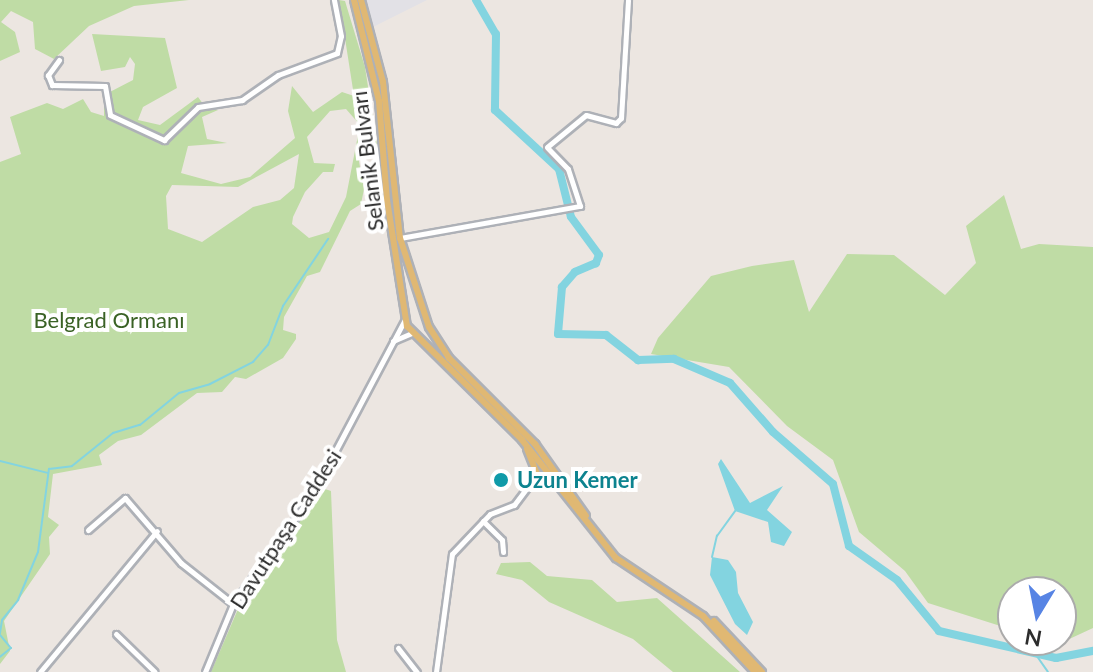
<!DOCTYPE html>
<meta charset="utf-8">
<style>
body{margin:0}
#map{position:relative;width:1093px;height:672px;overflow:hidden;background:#ece6e1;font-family:Lato,sans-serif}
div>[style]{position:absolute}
.industrial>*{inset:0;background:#e2e1e6}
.green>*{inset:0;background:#bfdca5}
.water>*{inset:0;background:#83d4e0}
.stream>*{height:2px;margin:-1px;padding:0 1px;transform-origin:1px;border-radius:1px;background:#83d4e0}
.river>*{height:8px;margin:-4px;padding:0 4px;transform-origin:4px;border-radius:4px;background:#83d4e0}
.roads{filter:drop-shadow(2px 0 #aeb1b7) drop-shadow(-2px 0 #aeb1b7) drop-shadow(0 2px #aeb1b7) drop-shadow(0 -2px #aeb1b7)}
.minor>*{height:5px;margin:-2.5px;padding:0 2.5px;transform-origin:2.5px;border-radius:2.5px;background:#fff}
.major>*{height:6px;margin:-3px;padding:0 3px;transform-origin:3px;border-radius:3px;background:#e0b873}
.dots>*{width:22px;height:22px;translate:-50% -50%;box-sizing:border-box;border:4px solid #fff;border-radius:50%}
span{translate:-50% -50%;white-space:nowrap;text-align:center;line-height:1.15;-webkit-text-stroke:8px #fff;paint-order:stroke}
.street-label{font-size:22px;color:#2d2d2d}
.park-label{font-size:22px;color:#3a6225}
.culture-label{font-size:22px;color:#0d838f;font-weight:700}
.left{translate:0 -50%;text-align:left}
.north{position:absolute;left:997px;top:576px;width:80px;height:80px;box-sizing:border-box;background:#fff;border:2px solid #ababab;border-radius:50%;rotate:190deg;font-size:22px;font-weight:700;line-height:32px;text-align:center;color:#2d2d2d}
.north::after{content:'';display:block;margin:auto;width:28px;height:36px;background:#5784e4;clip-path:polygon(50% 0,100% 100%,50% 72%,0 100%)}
</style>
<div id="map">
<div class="industrial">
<div style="clip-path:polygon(427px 0,371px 28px,362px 2px,364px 0)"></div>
</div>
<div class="green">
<div style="clip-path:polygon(0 0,189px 0,134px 6px,89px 26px,54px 59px,35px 49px,33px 22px,11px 11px,1px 22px,15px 32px,20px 52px,0 61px)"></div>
<div style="clip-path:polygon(evenodd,339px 0,345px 1px,365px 67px,377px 145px,365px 124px,358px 156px,364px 189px,361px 204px,350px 211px,320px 272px,307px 276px,284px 317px,283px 330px,296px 334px,296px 339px,283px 358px,246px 379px,235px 377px,222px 392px,197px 393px,141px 435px,118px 441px,99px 455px,102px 465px,53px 474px,48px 517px,59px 525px,49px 537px,50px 554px,4px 621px,10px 651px,0 664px,0 162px,21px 154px,10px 117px,47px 103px,63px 109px,83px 99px,91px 112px,104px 116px,104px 95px,133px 80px,135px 64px,130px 57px,125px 67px,101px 71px,92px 34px,165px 38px,177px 88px,143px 107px,138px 120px,160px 125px,198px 97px,206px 108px,218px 110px,202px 117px,207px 139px,227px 143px,188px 146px,181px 173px,221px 184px,250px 177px,295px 138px,288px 111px,292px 86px,313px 112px,342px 92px,354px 96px,339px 0,346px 109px,360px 125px,346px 197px,329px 232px,309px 238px,292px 224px,293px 217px,305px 192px,323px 172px,333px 172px,335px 164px,314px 163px,307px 137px,330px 111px,346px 109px,339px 0,299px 154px,294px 188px,280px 200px,253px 207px,202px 242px,168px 229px,166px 196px,172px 185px,238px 187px,299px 154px)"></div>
<div style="clip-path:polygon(1004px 195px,1021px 249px,1039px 244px,1093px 247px,1093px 628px,1065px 641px,1060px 640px,1061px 592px,1013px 592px,1013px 630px,928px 603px,905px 571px,859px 532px,833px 460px,787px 426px,729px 367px,651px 354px,658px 338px,711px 276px,752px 266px,794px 260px,809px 312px,847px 254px,894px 255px,945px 295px,976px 263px,966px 226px)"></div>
<div style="clip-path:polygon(322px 488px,331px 491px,337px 640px,346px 672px,211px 672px,238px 609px)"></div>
<div style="clip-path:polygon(530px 562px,547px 576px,592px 580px,617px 602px,657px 598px,740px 672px,673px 672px,633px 639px,549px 602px,522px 580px,496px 574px,501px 563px)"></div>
</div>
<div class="water">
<div style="clip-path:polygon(721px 459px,750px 503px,783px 486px,767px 510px,792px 532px,784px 546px,771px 542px,768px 522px,735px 511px,718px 464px)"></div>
<div style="clip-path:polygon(712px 557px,728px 560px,736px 572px,738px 593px,753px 622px,747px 635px,735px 624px,710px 575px)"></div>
</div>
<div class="stream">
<div style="left:0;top:461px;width:49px;rotate:14deg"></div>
<div style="left:712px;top:557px;width:22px;rotate:-77deg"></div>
<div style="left:717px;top:536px;width:31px;rotate:-54deg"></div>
<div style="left:0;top:633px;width:13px;rotate:-81deg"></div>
<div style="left:2px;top:620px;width:26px;rotate:-51deg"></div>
<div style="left:18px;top:600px;width:52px;rotate:-67.4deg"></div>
<div style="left:38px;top:552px;width:84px;rotate:-82.5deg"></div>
<div style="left:49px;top:469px;width:23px;rotate:-7deg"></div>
<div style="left:72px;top:466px;width:53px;rotate:-38.8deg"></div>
<div style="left:113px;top:433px;width:28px;rotate:-17deg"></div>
<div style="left:140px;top:425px;width:50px;rotate:-39.4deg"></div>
<div style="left:179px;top:393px;width:32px;rotate:-16deg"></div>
<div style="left:210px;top:384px;width:48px;rotate:-27.1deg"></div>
<div style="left:253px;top:362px;width:23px;rotate:-49deg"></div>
<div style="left:268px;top:345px;width:42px;rotate:-69deg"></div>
<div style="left:283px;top:306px;width:81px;rotate:-56.1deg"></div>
<div style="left:0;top:635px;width:17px;rotate:50deg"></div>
<div style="left:11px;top:648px;width:14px;rotate:141deg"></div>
<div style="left:1034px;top:652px;width:24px;rotate:55deg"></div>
</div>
<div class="river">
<div style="left:476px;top:0;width:39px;rotate:60deg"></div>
<div style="left:496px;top:34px;width:76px;rotate:90.8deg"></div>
<div style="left:495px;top:110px;width:87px;rotate:42.7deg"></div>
<div style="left:559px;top:169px;width:49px;rotate:76deg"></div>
<div style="left:571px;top:217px;width:47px;rotate:53.6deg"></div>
<div style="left:599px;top:255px;width:9px;rotate:111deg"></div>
<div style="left:596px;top:263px;width:23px;rotate:157deg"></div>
<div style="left:575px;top:272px;width:20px;rotate:131deg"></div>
<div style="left:562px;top:287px;width:47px;rotate:94.9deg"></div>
<div style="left:558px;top:334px;width:48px;rotate:1.2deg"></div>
<div style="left:606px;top:335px;width:41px;rotate:38deg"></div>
<div style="left:638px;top:360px;width:36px;rotate:-2deg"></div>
<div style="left:674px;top:359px;width:61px;rotate:23.2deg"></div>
<div style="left:730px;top:383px;width:65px;rotate:48.7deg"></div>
<div style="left:773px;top:432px;width:79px;rotate:40.9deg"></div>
<div style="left:833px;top:484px;width:64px;rotate:75.5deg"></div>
<div style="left:849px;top:546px;width:59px;rotate:35.3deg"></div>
<div style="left:897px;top:580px;width:66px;rotate:50.5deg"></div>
<div style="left:939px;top:631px;width:120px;rotate:13deg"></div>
<div style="left:1056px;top:658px;width:38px;rotate:-11deg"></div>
</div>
<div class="roads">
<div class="minor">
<div style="left:59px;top:60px;width:19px;rotate:126deg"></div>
<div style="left:48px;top:75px;width:11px;rotate:68deg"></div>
<div style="left:52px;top:85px;width:53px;rotate:1.1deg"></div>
<div style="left:105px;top:86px;width:29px;rotate:80deg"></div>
<div style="left:110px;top:115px;width:60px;rotate:24.8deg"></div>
<div style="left:164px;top:140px;width:47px;rotate:-44.1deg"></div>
<div style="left:198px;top:107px;width:45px;rotate:-9deg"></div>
<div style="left:242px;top:100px;width:44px;rotate:-34.8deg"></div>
<div style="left:278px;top:75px;width:63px;rotate:-20.4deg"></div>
<div style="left:337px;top:53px;width:17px;rotate:-77deg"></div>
<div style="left:341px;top:36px;width:37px;rotate:-101deg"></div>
<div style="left:400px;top:238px;width:183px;rotate:-10.1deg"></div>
<div style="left:580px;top:206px;width:39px;rotate:-108deg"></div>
<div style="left:568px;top:169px;width:30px;rotate:-134deg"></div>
<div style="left:547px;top:147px;width:50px;rotate:-39.4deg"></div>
<div style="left:586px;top:115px;width:31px;rotate:15deg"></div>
<div style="left:616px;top:123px;width:7px;rotate:-45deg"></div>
<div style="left:621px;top:118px;width:118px;rotate:-86.6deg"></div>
<div style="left:393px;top:341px;width:21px;rotate:-23deg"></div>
<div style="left:483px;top:521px;width:27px;rotate:45deg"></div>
<div style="left:502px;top:540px;width:12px;rotate:85deg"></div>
<div style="left:88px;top:530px;width:49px;rotate:-40.9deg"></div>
<div style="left:125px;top:498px;width:86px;rotate:49.3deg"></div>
<div style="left:181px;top:563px;width:66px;rotate:38.3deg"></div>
<div style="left:116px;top:634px;width:54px;rotate:44.3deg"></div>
<div style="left:398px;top:648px;width:31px;rotate:52deg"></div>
<div style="left:40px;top:672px;width:183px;rotate:-50.3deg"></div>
<div style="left:205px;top:672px;width:74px;rotate:-67.6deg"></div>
<div style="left:233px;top:604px;width:135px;rotate:-54.1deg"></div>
<div style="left:312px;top:495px;width:199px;rotate:-62.1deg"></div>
<div style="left:436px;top:672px;width:119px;rotate:-82.3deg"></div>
<div style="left:452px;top:554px;width:55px;rotate:-46.5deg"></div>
<div style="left:490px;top:514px;width:26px;rotate:-21deg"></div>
<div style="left:514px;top:505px;width:39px;rotate:-53deg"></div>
</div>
<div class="major">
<div style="left:354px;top:0;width:104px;rotate:76.1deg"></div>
<div style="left:379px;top:101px;width:99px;rotate:85.4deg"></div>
<div style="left:387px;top:200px;width:128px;rotate:81deg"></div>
<div style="left:407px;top:326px;width:162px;rotate:44.7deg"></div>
<div style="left:522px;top:440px;width:151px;rotate:51.5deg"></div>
<div style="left:616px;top:558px;width:105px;rotate:33.7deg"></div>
<div style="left:703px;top:616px;width:76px;rotate:47.1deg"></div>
<div style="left:361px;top:0;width:85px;rotate:75deg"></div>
<div style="left:383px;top:82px;width:157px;rotate:83.8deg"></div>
<div style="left:400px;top:238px;width:94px;rotate:72deg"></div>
<div style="left:429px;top:327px;width:37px;rotate:57deg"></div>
<div style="left:449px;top:358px;width:122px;rotate:45deg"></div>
<div style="left:535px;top:444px;width:88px;rotate:54.7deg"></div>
<div style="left:527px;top:449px;width:27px;rotate:68deg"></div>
<div style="left:714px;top:621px;width:70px;rotate:46.7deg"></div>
</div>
</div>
<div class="dots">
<div style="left:501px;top:480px;background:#0f9aa8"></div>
</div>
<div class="street-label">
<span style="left:367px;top:161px;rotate:-97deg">Selanik Bulvarı</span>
<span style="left:285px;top:529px;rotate:-57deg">Davutpaşa Caddesi</span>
</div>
<div class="park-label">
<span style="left:109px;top:320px">Belgrad Ormanı</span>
</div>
<div class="culture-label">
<span class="left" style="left:517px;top:480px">Uzun Kemer</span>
</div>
<div class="north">N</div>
</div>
